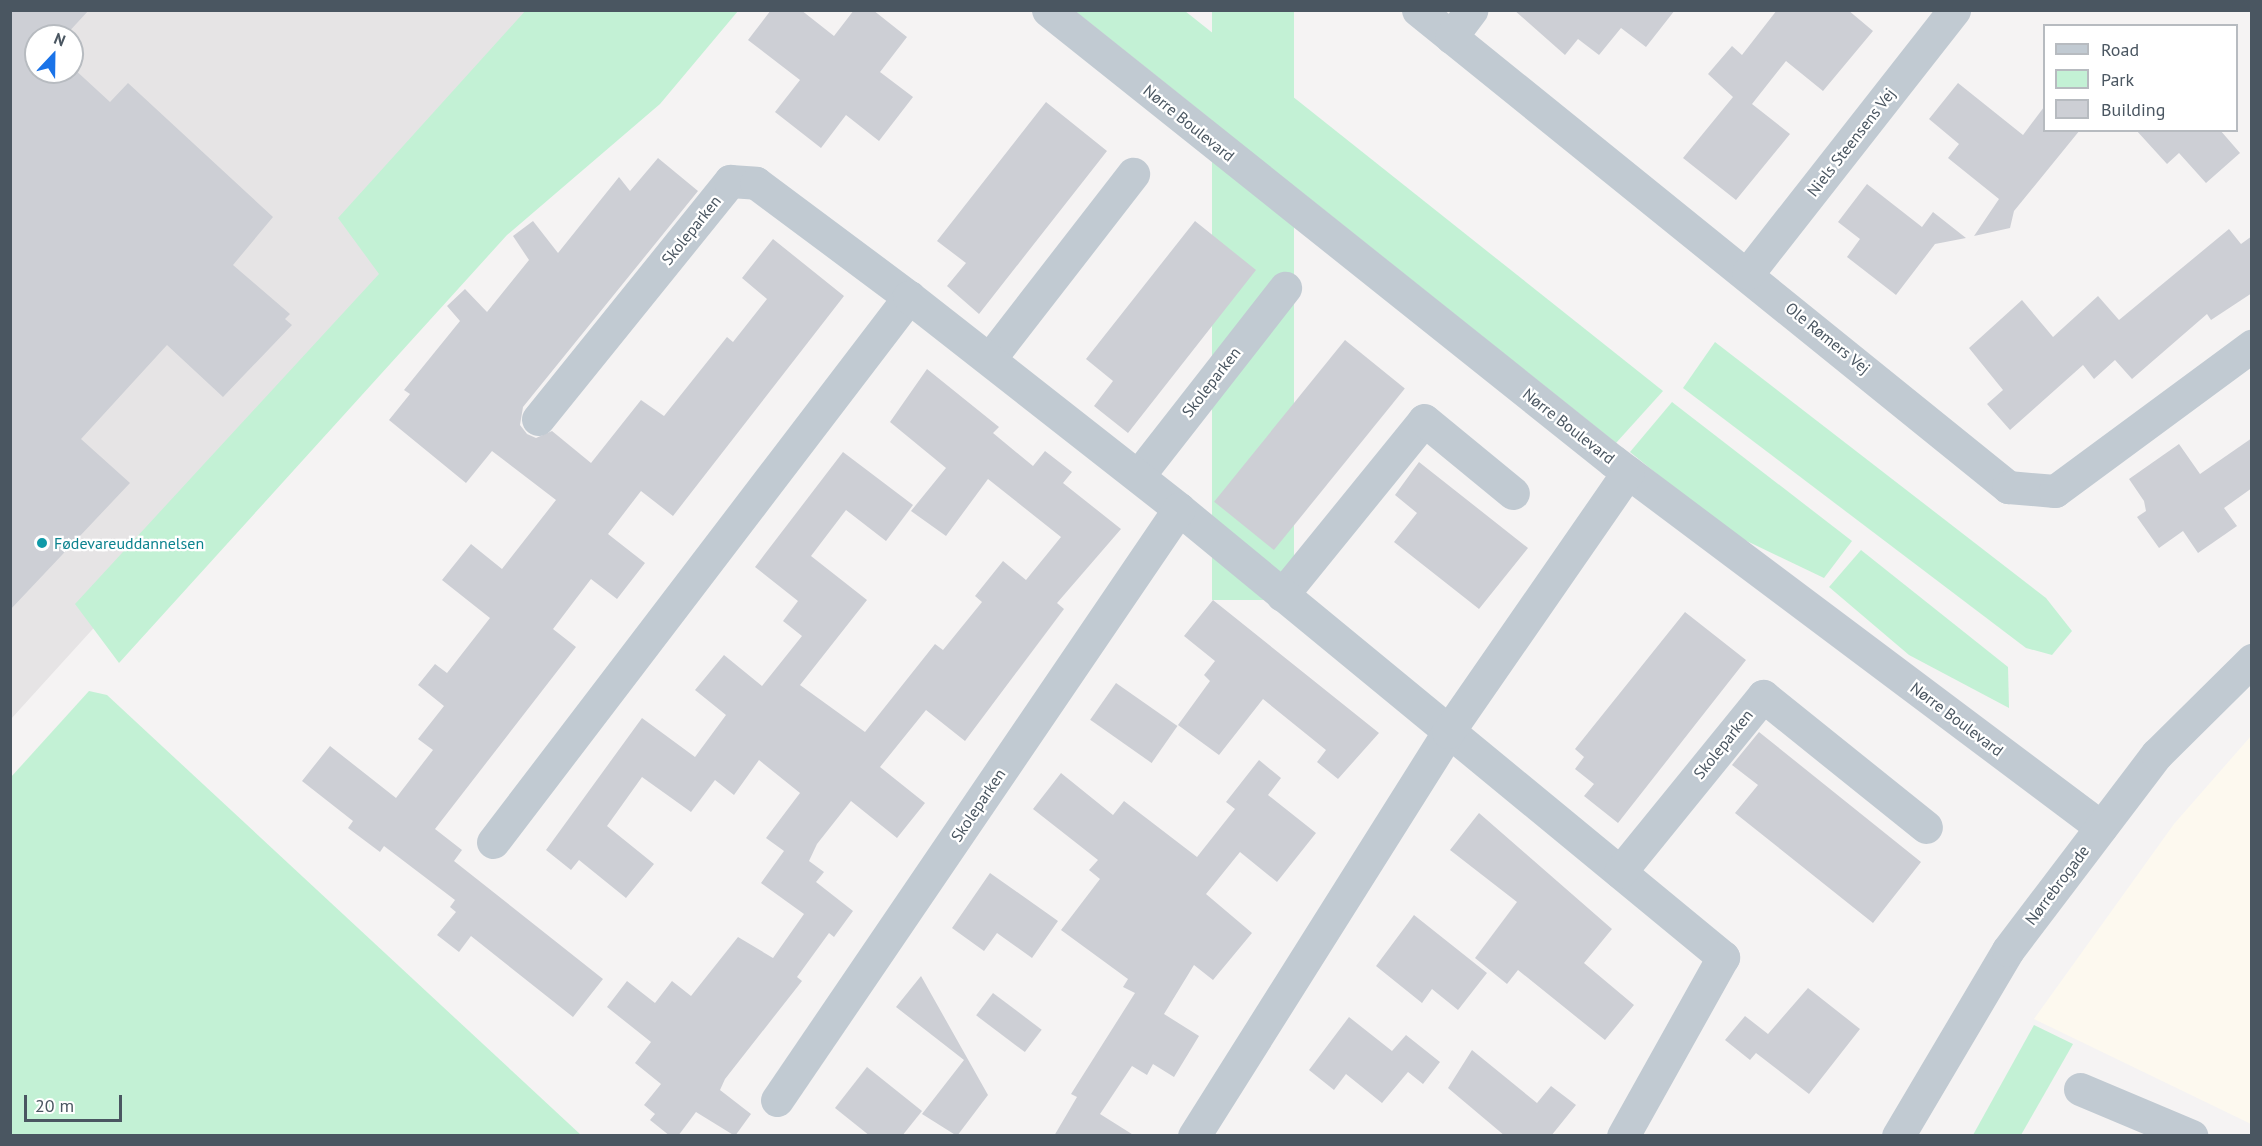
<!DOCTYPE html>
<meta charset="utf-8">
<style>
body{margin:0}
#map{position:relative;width:2262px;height:1146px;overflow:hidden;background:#f5f3f3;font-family:"PT Sans",sans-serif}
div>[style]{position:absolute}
.commercial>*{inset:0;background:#fdf9ef}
.education>*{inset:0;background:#e6e4e5}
.green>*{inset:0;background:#c3f1d5;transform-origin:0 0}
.building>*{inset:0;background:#cdcfd5;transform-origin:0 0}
.minor>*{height:33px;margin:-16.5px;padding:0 16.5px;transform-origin:16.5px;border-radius:16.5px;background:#c1cad2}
.dots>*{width:16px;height:16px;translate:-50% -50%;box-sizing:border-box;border:3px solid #fff;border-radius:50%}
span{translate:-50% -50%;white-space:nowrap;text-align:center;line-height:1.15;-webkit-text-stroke:4.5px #fff;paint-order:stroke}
.street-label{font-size:16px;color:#4a5661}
.culture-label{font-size:16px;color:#0d838f}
.left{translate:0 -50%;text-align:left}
.frame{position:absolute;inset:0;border:12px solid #4a5661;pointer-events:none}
.legend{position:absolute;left:2043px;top:24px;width:195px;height:108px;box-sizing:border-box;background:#fff;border:2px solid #b7bbc0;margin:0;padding:8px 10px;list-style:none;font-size:18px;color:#4a5661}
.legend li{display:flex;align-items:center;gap:12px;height:30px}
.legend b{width:30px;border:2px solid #b7bbc0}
.north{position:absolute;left:24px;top:24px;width:60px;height:60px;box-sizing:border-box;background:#fff;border:2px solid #b7bbc0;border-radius:50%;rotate:22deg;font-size:16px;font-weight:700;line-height:24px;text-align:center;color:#4a5661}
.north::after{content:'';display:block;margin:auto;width:21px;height:27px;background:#1a73e8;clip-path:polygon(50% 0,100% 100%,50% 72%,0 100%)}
.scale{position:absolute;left:24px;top:1095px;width:98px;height:27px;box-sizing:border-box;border:3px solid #4a5661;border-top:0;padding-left:8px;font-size:18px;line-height:21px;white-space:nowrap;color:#4a5661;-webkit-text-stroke:4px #fff;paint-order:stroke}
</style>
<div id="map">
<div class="commercial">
<div style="clip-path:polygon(2251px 736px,2251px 1124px,2034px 1019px,2174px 824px)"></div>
</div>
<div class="education">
<div style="clip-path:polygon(evenodd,11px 11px,626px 11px,599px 72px,11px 719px,11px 11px,36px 36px,72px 36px,72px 72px,36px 72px,36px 36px)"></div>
</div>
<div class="green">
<div style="clip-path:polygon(526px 10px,738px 11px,660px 104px,507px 235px,119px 663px,75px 604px,379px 274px,338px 218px)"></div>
<div style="clip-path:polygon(1075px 11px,1185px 11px,1663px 391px,1616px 443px)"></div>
<div style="left:1212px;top:11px;width:82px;height:589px"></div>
<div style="clip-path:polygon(1715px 342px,2046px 598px,2072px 631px,2052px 655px,2026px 648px,1683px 388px)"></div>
<div style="clip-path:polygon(1672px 402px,1852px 541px,1824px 578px,1728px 532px,1630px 452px)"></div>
<div style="clip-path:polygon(1861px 550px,2008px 667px,2009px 708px,1909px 655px,1829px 587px)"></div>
<div style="clip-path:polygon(89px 691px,107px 695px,581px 1135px,11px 1135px,11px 777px)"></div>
<div style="clip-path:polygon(2034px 1025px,2073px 1044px,2021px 1135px,1973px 1135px)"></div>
</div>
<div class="building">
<div style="clip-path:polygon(10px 10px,89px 10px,65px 36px,36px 36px,36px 72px,72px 72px,72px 67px,110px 102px,128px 83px,273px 217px,233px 265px,290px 314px,285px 319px,292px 325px,223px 397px,167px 345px,81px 439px,130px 483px,10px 610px)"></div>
<div style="clip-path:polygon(771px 10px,801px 10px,834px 36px,854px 10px,873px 10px,907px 37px,880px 72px,913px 97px,879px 141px,846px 115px,821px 148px,775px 112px,800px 80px,748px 40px)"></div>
<div style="clip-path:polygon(1514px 10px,1675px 10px,1646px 47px,1621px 28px,1599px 55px,1578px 39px,1565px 55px)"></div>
<div style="clip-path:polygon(1777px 10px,1848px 10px,1873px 31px,1823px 91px,1786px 61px,1752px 104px,1790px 134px,1736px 200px,1683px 158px,1733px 97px,1708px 74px,1732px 46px,1742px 55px)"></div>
<div style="clip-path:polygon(1958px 83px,2023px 135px,2044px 107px,2044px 130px,2080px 130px,2014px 211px,2010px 228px,1974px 236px,1999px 199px,1948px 158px,1959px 144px,1929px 119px)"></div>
<div style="clip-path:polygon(1046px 102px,1107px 151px,979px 314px,947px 286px,966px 263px,937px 241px)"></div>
<div style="clip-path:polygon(2136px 130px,2220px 130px,2240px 153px,2206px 183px,2179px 153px,2167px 164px)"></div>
<div style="clip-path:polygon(658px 158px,698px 191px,523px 407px,520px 425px,527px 434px,536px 438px,552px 431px,591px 463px,641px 400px,664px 416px,727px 337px,733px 342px,767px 299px,742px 278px,773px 239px,844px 296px,673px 516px,641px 491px,608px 534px,645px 563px,617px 599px,591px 579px,553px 629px,576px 647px,435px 829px,462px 850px,454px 861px,603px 979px,573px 1017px,471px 936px,459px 952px,437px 935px,456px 912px,450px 907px,455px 900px,384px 846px,380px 852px,348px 828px,353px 821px,302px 781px,330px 746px,396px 798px,433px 750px,418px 739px,444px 706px,418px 685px,435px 664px,447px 673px,490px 618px,442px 580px,471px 544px,502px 569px,556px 500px,492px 451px,466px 483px,389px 420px,410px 394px,404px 390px,460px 321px,447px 306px,465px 289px,487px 312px,529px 260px,513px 236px,533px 221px,558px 253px,619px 177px,630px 191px)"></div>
<div style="clip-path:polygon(1867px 184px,1922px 227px,1933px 212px,1966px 238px,1935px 244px,1896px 295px,1847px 257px,1860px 239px,1838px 222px)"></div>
<div style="clip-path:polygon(1195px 221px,1256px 270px,1128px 433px,1094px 406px,1113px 381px,1086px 359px)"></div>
<div style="clip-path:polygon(2229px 229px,2241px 244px,2252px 236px,2252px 293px,2211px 320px,2207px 314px,2132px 379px,2115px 360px,2094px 379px,2083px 365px,2010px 430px,1987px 404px,2003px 390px,1969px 348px,2022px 300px,2053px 337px,2098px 296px,2119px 320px)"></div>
<div style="left:1345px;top:340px;width:77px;height:208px;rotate:39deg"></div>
<div style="clip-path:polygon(927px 369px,999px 427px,993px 433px,1033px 466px,1045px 451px,1072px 472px,1063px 483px,1121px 529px,1057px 603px,1064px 609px,965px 741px,926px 710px,880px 767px,925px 803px,897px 838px,851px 801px,817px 844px,809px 861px,824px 872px,816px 882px,853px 911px,834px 937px,829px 933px,797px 977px,802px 981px,725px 1079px,720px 1090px,751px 1114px,735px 1136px,696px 1112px,678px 1136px,670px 1136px,650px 1120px,655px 1114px,644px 1105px,661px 1084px,635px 1063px,651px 1042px,607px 1007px,627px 981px,655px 1003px,672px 981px,691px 996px,738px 937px,773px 958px,804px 914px,761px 883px,784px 851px,766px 838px,800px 793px,759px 760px,734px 795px,715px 780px,691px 812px,642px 777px,607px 826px,654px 864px,626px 898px,579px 860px,571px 870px,546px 850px,642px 718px,695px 757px,726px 715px,695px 690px,724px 655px,762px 686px,802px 636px,783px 621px,798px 601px,755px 567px,843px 452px,913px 505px,886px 541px,846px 510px,811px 556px,867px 600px,800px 685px,865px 732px,935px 644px,943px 650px,982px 602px,975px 596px,1003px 561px,1026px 580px,1061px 537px,988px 479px,946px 536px,911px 511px,946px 468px,890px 422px)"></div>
<div style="clip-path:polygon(2252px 438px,2252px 488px,2224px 508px,2237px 526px,2198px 553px,2183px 531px,2159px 548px,2137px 517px,2146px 511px,2144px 501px,2129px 479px,2179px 444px,2200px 474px)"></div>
<div style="clip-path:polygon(1419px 462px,1528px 548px,1479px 609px,1394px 542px,1417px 513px,1395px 495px)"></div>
<div style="clip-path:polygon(1213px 600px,1379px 733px,1338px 779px,1317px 762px,1326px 750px,1263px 699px,1219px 755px,1178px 725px,1210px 681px,1204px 675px,1215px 661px,1184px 636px)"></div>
<div style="clip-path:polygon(1685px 612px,1746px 660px,1618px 823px,1584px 796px,1594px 784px,1575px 769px,1584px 757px,1575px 749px)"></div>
<div style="left:1116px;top:683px;width:75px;height:45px;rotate:35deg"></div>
<div style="clip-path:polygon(1759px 732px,1921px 862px,1873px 923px,1735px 813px,1758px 785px,1732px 765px)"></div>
<div style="clip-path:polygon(1259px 760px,1281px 778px,1268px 795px,1316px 833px,1277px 882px,1240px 852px,1206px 894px,1252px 933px,1213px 980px,1194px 965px,1164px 1014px,1199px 1036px,1174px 1077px,1153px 1064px,1147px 1075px,1132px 1066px,1100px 1114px,1135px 1136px,1054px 1136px,1077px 1097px,1071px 1094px,1135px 993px,1123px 987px,1128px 979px,1061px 930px,1100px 879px,1089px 870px,1098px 860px,1033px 809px,1061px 773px,1113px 815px,1124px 801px,1197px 857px,1235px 809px,1226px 802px)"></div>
<div style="clip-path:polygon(1479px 813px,1612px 929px,1584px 963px,1634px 1005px,1605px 1040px,1518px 970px,1507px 984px,1475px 958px,1517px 902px,1450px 850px)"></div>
<div style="clip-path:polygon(990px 873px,1058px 921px,1032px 958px,997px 933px,984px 951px,952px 928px)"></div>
<div style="clip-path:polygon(1414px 915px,1487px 973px,1458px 1010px,1432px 989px,1422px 1003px,1376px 966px)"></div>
<div style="clip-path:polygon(921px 976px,988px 1095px,957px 1136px,922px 1114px,964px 1060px,896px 1007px)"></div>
<div style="clip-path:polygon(1808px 988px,1860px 1029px,1809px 1094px,1756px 1053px,1750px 1060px,1725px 1040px,1745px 1016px,1768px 1034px)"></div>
<div style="left:993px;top:993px;width:61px;height:28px;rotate:37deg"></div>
<div style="clip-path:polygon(1349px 1017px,1392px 1051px,1406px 1035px,1440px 1062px,1423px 1084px,1408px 1072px,1382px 1103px,1346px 1074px,1334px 1090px,1309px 1070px)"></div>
<div style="clip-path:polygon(1472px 1050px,1537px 1103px,1551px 1086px,1576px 1105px,1551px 1136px,1505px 1136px,1448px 1088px)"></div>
<div style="clip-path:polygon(867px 1067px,922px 1111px,902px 1136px,870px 1136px,835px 1108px)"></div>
</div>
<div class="minor">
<div style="left:1048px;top:10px;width:723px;rotate:38.6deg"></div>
<div style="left:1613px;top:461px;width:610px;rotate:36.87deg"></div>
<div style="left:1418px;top:10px;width:759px;rotate:38.95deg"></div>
<div style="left:2008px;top:487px;width:47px;rotate:4.9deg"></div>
<div style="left:2055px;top:491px;width:245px;rotate:-36.4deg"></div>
<div style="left:1451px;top:37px;width:34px;rotate:-53deg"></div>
<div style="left:1748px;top:273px;width:334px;rotate:-51.9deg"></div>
<div style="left:991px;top:357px;width:232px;rotate:-52.2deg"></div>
<div style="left:538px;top:419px;width:306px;rotate:-51.1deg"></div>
<div style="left:730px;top:181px;width:26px;rotate:4deg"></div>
<div style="left:756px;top:183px;width:191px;rotate:36.7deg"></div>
<div style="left:1138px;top:476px;width:239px;rotate:-52deg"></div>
<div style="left:1282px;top:595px;width:225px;rotate:-50.9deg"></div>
<div style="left:1424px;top:420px;width:115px;rotate:39.4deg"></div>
<div style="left:493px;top:842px;width:686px;rotate:-52.65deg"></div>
<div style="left:909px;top:297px;width:343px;rotate:38.1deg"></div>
<div style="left:1179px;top:509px;width:705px;rotate:39.47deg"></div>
<div style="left:1723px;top:957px;width:205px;rotate:119.2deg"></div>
<div style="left:1620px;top:872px;width:227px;rotate:-50.9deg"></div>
<div style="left:1763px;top:696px;width:209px;rotate:38.8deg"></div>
<div style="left:2080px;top:1089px;width:121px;rotate:22.8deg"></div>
<div style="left:777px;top:1100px;width:715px;rotate:-55.78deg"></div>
<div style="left:1194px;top:1136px;width:477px;rotate:-57.8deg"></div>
<div style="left:1448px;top:732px;width:316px;rotate:-55.3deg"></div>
<div style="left:1898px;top:1136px;width:216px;rotate:-59.4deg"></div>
<div style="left:2008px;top:950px;width:246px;rotate:-52.8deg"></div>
<div style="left:2157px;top:754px;width:134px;rotate:-44.7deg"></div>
</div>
<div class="dots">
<div style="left:42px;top:543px;background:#0f9aa8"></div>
</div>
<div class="street-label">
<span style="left:1189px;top:123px;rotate:39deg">Nørre Boulevard</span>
<span style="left:1851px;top:142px;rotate:-52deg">Niels Steensens Vej</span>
<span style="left:691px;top:230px;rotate:-51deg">Skoleparken</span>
<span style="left:1828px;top:338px;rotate:39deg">Ole Rømers Vej</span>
<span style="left:1211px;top:382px;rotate:-52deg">Skoleparken</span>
<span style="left:1569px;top:426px;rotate:38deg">Nørre Boulevard</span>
<span style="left:1957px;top:719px;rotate:37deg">Nørre Boulevard</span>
<span style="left:1723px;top:744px;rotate:-51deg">Skoleparken</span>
<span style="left:978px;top:805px;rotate:-56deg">Skoleparken</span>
<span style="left:2057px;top:885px;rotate:-53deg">Nørrebrogade</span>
</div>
<div class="culture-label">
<span class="left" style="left:54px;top:543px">Fødevareuddannelsen</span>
</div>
<div class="frame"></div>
<ul class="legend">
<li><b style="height:8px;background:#c1cad2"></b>Road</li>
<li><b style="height:16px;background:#c3f1d5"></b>Park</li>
<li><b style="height:16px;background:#cdcfd5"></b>Building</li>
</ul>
<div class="north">N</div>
<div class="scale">20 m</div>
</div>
